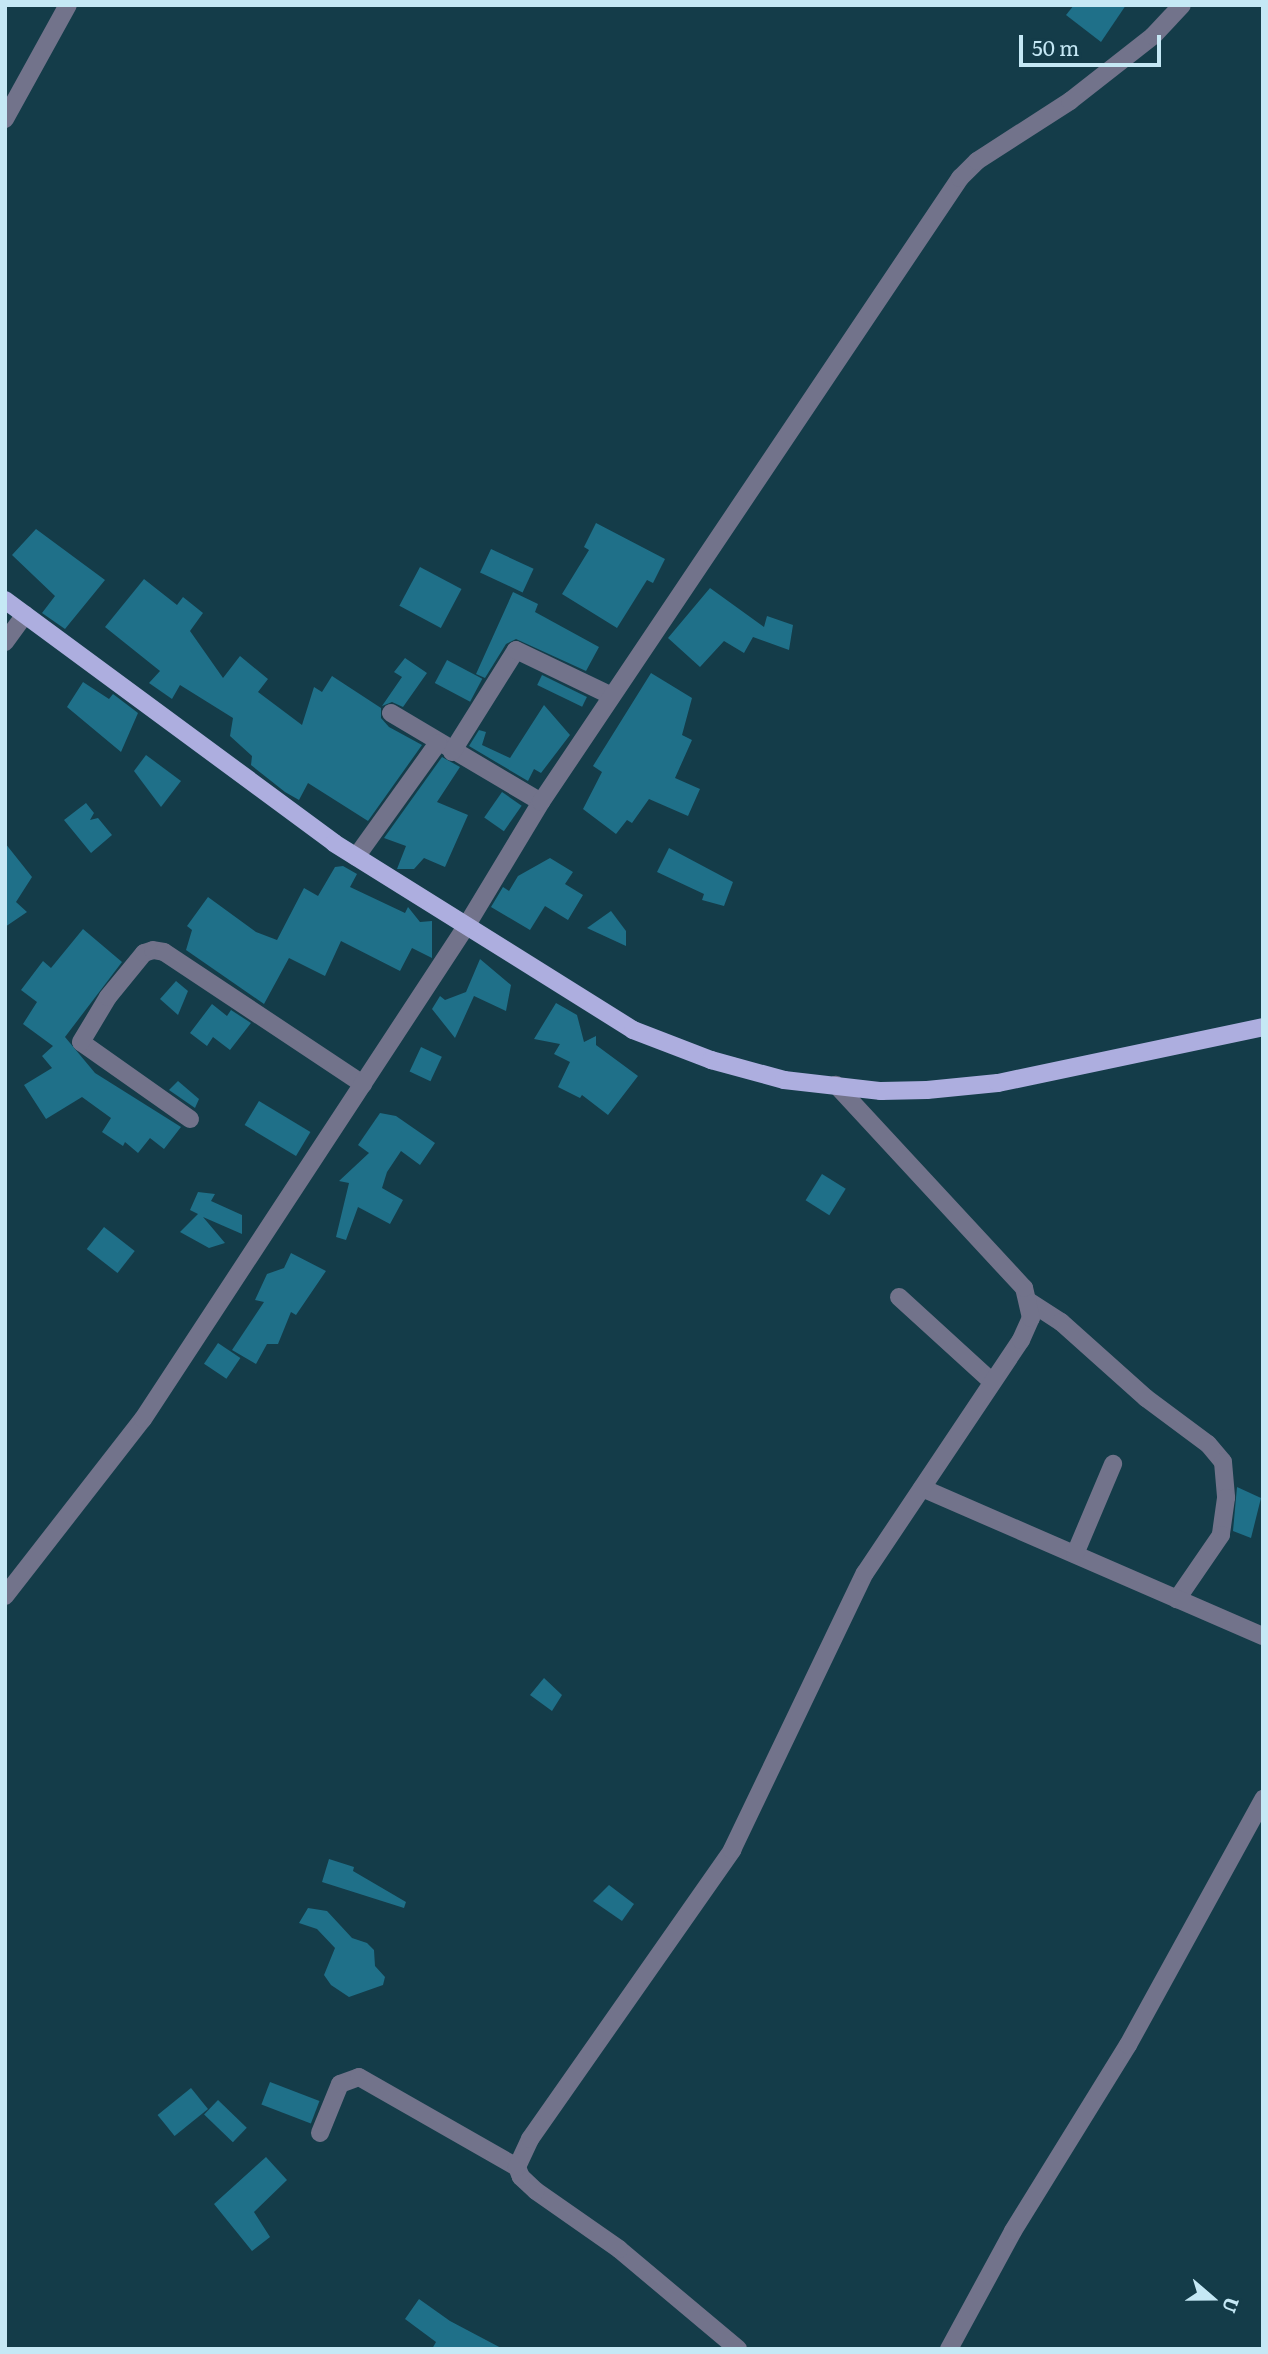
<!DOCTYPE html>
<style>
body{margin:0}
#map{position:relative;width:1268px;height:2354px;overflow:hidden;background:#143c49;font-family:Literata,serif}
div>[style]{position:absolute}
.building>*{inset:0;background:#1f7089;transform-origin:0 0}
.minor>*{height:18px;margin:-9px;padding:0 9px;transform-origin:9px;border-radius:9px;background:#72738b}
.major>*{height:18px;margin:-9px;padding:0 9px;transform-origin:9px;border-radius:9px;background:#adaedf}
span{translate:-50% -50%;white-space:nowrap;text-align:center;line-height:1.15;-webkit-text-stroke:7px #143c49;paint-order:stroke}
.frame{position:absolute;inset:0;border:7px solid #c5e8f5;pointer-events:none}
.north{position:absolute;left:1177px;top:2263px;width:70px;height:70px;-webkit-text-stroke:5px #143c49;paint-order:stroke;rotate:110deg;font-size:19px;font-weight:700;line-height:28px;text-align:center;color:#c5e8f5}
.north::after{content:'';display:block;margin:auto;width:24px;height:32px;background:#c5e8f5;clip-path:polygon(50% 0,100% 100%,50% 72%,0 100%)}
.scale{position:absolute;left:1019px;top:35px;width:142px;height:32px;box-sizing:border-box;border:4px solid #c5e8f5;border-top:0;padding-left:9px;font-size:21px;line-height:24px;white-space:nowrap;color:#c5e8f5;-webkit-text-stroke:5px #143c49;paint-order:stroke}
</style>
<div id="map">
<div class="building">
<div style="clip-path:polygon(1074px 5px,1126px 5px,1101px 42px,1066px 15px)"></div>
<div style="clip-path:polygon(596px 523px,665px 559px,653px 583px,647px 580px,617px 628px,562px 594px,589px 550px,584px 547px)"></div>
<div style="clip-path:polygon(36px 529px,105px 580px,65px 629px,42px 613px,55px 596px,12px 555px)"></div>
<div style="left:491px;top:549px;width:47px;height:26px;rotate:25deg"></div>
<div style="left:420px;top:567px;width:47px;height:44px;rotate:28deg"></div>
<div style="clip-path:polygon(144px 579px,177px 605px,183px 597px,203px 613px,190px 631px,223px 678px,240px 656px,268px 679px,258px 692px,302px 725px,314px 687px,322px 692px,332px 676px,381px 708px,381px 718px,389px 727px,422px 745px,368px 821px,308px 783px,299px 800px,285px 792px,251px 765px,252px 756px,230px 736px,233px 718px,180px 685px,172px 699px,149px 683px,160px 671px,105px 627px)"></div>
<div style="clip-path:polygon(710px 588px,764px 627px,767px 616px,793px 625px,789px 650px,753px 637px,744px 653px,724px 641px,700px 667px,668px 638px)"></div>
<div style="clip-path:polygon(513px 592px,538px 604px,535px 612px,599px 647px,586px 671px,516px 639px,506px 644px,485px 678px,476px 674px)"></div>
<div style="clip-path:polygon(405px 658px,427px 673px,403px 707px,392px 702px,382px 706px,402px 677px,394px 672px)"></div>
<div style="left:447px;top:660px;width:40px;height:26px;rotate:28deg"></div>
<div style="clip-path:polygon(651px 673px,692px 698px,682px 735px,692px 740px,675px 778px,700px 789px,688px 816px,649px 799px,632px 823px,627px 820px,616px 834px,583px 809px,602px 772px,593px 766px)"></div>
<div style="left:542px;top:675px;width:50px;height:11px;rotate:26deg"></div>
<div style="clip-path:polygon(83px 682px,109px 699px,113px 694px,138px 713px,121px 752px,67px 707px)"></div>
<div style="clip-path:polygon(544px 705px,570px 735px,541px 773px,534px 769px,528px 781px,469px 746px,479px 730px,486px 732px,482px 745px,510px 758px)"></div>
<div style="clip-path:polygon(146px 755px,181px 781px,161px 807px,134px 771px)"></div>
<div style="clip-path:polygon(442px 757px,460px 767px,437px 802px,468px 815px,445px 867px,424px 858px,414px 869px,397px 869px,406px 846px,384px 838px)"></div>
<div style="left:502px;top:792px;width:24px;height:31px;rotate:35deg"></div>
<div style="clip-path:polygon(86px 803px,94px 813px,90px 820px,98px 818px,112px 835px,91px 853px,64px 820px)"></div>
<div style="clip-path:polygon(5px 843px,32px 877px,16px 902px,27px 912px,5px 927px)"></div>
<div style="clip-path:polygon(669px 848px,733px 882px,724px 906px,702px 900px,704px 894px,657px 872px)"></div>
<div style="clip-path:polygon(550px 858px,573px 872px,565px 884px,583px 895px,568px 920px,545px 906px,530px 930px,491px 907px,503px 887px,509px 891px,518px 876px)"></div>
<div style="clip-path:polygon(343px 866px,357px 874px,350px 887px,405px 913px,408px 907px,420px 922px,432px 921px,432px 958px,412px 948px,400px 971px,341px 941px,325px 976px,289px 958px,264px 1004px,186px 950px,192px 930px,187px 926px,208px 897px,256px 932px,277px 940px,304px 888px,318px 896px,335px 867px)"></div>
<div style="clip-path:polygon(611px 911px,626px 931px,626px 946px,587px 928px)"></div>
<div style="clip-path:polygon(83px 929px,122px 962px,65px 1037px,95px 1073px,181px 1127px,164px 1149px,150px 1138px,138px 1153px,125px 1142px,123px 1146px,102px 1132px,111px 1118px,82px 1097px,46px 1119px,24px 1085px,52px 1068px,42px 1056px,53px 1046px,23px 1024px,37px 1002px,21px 990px,43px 961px,51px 968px)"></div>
<div style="clip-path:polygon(480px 959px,511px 985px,506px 1011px,474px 996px,455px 1038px,432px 1009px,440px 996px,445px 1000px,466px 992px)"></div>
<div style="clip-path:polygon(176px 981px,188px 991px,178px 1015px,160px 999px)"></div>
<div style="clip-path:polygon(556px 1003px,577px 1015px,584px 1042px,596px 1036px,596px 1045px,638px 1076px,608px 1115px,582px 1095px,580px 1098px,558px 1087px,570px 1062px,554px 1054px,560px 1044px,534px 1039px)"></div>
<div style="clip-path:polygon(212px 1004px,227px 1016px,231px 1010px,251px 1023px,230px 1050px,213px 1037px,207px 1046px,190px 1033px)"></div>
<div style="left:421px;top:1047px;width:23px;height:27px;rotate:25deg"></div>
<div style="clip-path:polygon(178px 1081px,199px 1099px,195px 1108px,169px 1090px)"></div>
<div style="left:259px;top:1101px;width:60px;height:28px;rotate:31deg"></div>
<div style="clip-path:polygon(380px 1113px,396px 1116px,435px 1143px,420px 1165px,401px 1151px,387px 1172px,382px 1188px,403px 1200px,390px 1224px,358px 1207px,346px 1240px,336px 1237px,349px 1183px,339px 1181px,369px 1153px,358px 1145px)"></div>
<div style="left:822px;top:1174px;width:28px;height:31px;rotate:32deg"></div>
<div style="clip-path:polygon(198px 1192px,215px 1194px,211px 1201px,242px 1215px,242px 1234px,203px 1217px,225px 1243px,209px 1248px,180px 1232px,198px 1214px,190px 1210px)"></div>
<div style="left:104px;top:1227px;width:39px;height:28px;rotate:38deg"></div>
<div style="clip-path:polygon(291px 1253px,326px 1271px,296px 1315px,291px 1312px,278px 1344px,267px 1344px,256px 1364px,232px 1350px,264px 1302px,255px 1300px,267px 1274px,284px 1268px)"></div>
<div style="left:218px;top:1343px;width:27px;height:25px;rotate:34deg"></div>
<div style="clip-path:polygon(1237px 1487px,1261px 1498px,1251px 1538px,1233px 1531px)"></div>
<div style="clip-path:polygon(544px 1678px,562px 1695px,552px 1711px,530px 1695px)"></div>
<div style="clip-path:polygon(329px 1859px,354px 1867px,353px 1871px,406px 1902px,404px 1908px,322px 1882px)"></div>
<div style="clip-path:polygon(609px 1885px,634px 1904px,622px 1921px,593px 1901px)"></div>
<div style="clip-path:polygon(308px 1908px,327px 1911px,352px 1938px,367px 1943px,374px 1950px,375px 1966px,385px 1977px,383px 1985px,349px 1997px,331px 1985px,324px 1975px,335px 1948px,317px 1929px,299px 1923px)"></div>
<div style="left:270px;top:2082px;width:53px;height:24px;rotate:21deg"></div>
<div style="left:191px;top:2088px;width:27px;height:43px;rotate:51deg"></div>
<div style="left:218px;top:2100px;width:40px;height:20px;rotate:44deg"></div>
<div style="clip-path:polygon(266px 2157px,287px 2180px,254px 2212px,270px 2237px,252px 2251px,214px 2204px)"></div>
<div style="clip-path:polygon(419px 2299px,450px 2321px,503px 2349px,432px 2349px,436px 2342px,405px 2319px)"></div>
</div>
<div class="minor">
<div style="left:5px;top:119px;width:130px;rotate:-61.1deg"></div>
<div style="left:5px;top:642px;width:34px;rotate:-54deg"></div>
<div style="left:391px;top:713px;width:174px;rotate:30.7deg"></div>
<div style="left:452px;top:752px;width:120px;rotate:-57.9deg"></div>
<div style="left:516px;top:650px;width:106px;rotate:25.6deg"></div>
<div style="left:356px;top:857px;width:140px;rotate:-54.3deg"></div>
<div style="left:190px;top:1119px;width:133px;rotate:-144.8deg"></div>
<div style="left:81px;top:1042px;width:52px;rotate:-59deg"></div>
<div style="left:108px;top:997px;width:57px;rotate:-50.7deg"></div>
<div style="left:144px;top:953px;width:9px;rotate:-18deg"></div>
<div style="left:153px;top:950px;width:11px;rotate:10deg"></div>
<div style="left:164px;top:952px;width:239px;rotate:33.6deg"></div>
<div style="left:899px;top:1297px;width:126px;rotate:42.4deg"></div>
<div style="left:1030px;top:1302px;width:37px;rotate:33deg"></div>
<div style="left:1061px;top:1322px;width:114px;rotate:41.8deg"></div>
<div style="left:1146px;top:1398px;width:77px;rotate:36.6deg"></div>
<div style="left:1208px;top:1444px;width:23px;rotate:50deg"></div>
<div style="left:1223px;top:1462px;width:36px;rotate:85deg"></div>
<div style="left:1226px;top:1498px;width:37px;rotate:98deg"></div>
<div style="left:1221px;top:1535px;width:78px;rotate:124.5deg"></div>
<div style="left:922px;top:1488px;width:372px;rotate:23.5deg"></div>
<div style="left:1075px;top:1554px;width:98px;rotate:-67.1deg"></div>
<div style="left:5px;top:1596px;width:224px;rotate:-52.1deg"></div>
<div style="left:143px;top:1419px;width:587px;rotate:-56.74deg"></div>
<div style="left:465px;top:928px;width:147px;rotate:-58.9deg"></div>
<div style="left:541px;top:802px;width:752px;rotate:-56.12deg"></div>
<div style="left:960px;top:178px;width:24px;rotate:-45deg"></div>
<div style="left:977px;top:161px;width:111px;rotate:-32.8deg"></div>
<div style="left:1070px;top:101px;width:105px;rotate:-38.1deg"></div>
<div style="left:1153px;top:36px;width:42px;rotate:-46.9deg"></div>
<div style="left:320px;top:2133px;width:53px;rotate:-67.8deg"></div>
<div style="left:340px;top:2084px;width:20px;rotate:-20deg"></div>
<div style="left:359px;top:2077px;width:182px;rotate:29.7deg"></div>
<div style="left:738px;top:2349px;width:155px;rotate:-140deg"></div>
<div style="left:619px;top:2249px;width:101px;rotate:-145.1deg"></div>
<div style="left:536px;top:2191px;width:21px;rotate:-137deg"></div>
<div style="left:521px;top:2177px;width:11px;rotate:-112deg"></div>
<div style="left:517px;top:2167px;width:31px;rotate:-65deg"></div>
<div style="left:530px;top:2139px;width:353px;rotate:-55deg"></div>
<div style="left:732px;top:1850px;width:307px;rotate:-64.4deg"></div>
<div style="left:865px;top:1573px;width:280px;rotate:-56.2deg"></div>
<div style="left:1021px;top:1340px;width:24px;rotate:-66deg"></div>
<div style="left:1031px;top:1318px;width:31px;rotate:-103deg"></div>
<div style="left:1024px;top:1288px;width:277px;rotate:-132.8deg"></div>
<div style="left:949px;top:2349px;width:134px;rotate:-61.5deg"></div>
<div style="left:1013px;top:2231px;width:219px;rotate:-58.3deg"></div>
<div style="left:1128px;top:2045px;width:281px;rotate:-61.2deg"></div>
</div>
<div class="major">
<div style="left:5px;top:600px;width:409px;rotate:36.4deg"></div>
<div style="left:334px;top:843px;width:353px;rotate:32deg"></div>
<div style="left:633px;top:1030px;width:84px;rotate:21deg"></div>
<div style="left:711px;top:1060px;width:76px;rotate:15.3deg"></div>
<div style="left:784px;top:1080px;width:98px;rotate:6.5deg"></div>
<div style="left:881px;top:1091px;width:46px;rotate:-1.2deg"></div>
<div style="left:927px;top:1090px;width:71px;rotate:-5.6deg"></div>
<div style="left:998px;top:1083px;width:271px;rotate:-11.9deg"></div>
</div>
<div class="frame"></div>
<div class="north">U</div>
<div class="scale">50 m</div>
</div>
